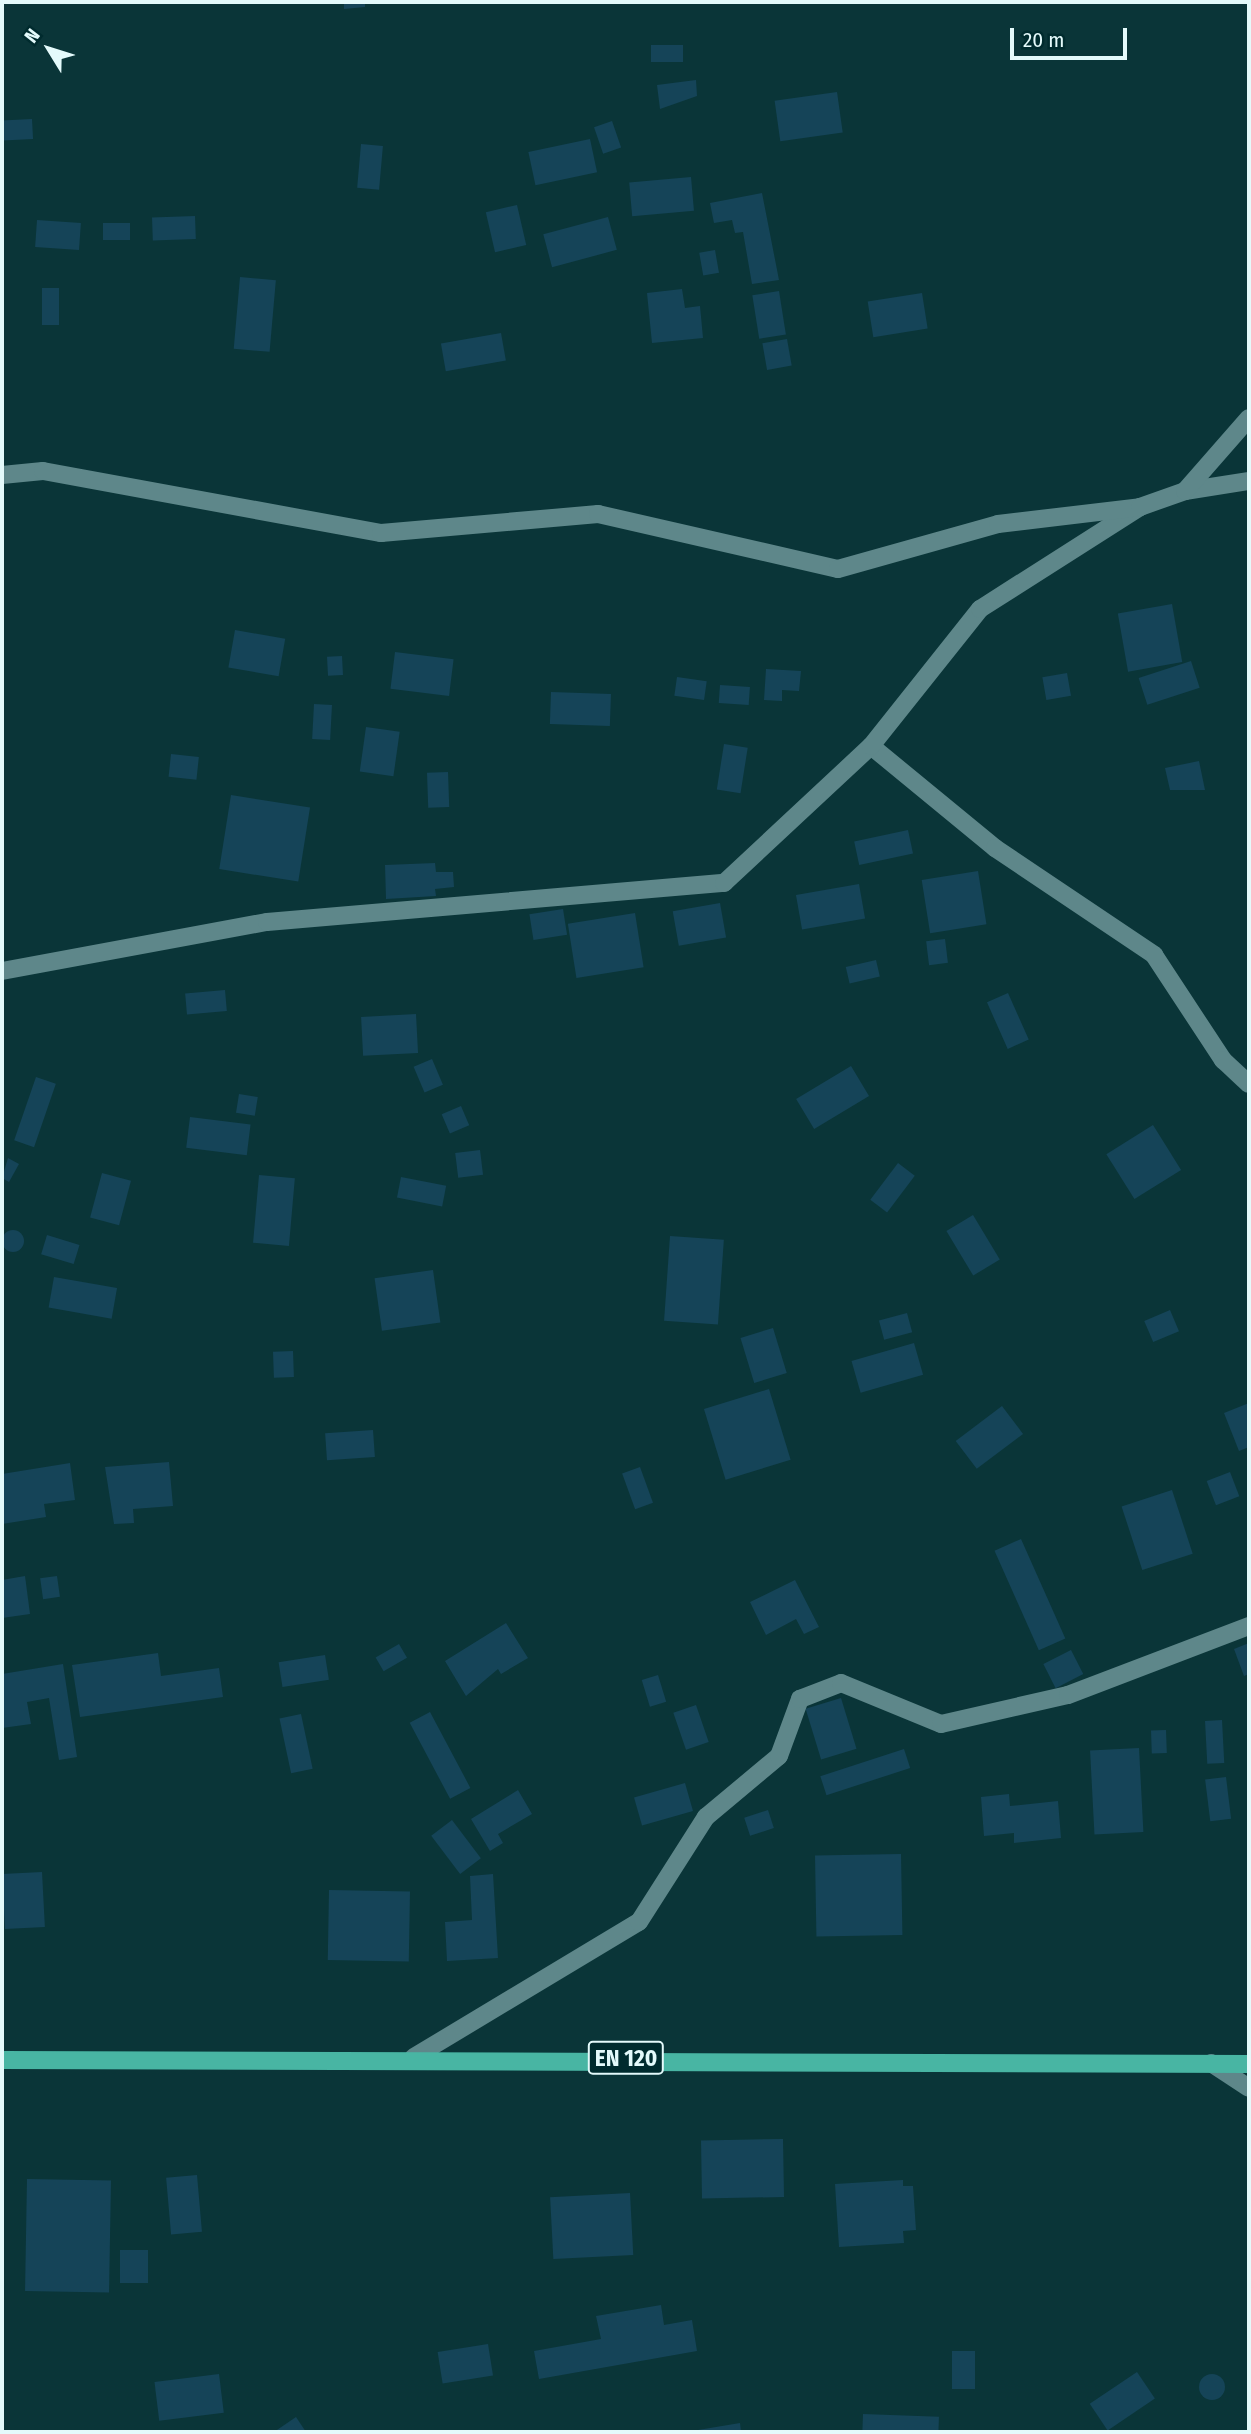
<!DOCTYPE html>
<style>
body{margin:0}
#map{position:relative;width:1251px;height:2434px;overflow:hidden;background:#0a3538;font-family:"Fira Sans Condensed",sans-serif}
div>[style]{position:absolute}
.building>*{inset:0;background:#154458;transform-origin:0 0}
.round{border-radius:50%}
.service>*{height:18px;margin:-9px;padding:0 9px;transform-origin:9px;border-radius:9px;background:#5e878a}
.minor>*{height:18px;margin:-9px;padding:0 9px;transform-origin:9px;border-radius:9px;background:#5e878a}
.primary>*{height:18px;margin:-9px;padding:0 9px;transform-origin:9px;border-radius:9px;background:#48b5a3}
span{translate:-50% -50%;white-space:nowrap;text-align:center;line-height:1.15;-webkit-text-stroke:7px #002b2e;paint-order:stroke}
.shield-label span{padding:2px 5px;background:#002b2e;border:2px solid;border-radius:5px;-webkit-text-stroke-width:0}
.shield-label{font-size:23px;color:#e4fafb;font-weight:700}
.frame{position:absolute;inset:0;border:4px solid #e4fafb;pointer-events:none}
.north{position:absolute;left:14px;top:14px;width:70px;height:70px;-webkit-text-stroke:5px #002b2e;paint-order:stroke;rotate:308deg;font-size:19px;font-weight:700;line-height:28px;text-align:center;color:#e4fafb}
.north::after{content:'';display:block;margin:auto;width:24px;height:32px;background:#e4fafb;clip-path:polygon(50% 0,100% 100%,50% 72%,0 100%)}
.scale{position:absolute;left:1010px;top:28px;width:117px;height:32px;box-sizing:border-box;border:4px solid #e4fafb;border-top:0;padding-left:9px;font-size:21px;line-height:24px;white-space:nowrap;color:#e4fafb;-webkit-text-stroke:5px #002b2e;paint-order:stroke}
</style>
<div id="map">
<div class="building">
<div style="clip-path:polygon(344px 2px,365px 2px,365px 7px,344px 9px)"></div>
<div style="left:683px;top:45px;width:17px;height:32px;rotate:90deg"></div>
<div style="clip-path:polygon(696px 80px,697px 96px,660px 109px,657px 85px)"></div>
<div style="left:837px;top:92px;width:41px;height:63px;rotate:82deg"></div>
<div style="left:32px;top:119px;width:20px;height:30px;rotate:87deg"></div>
<div style="left:612px;top:121px;width:28px;height:19px;rotate:71deg"></div>
<div style="left:590px;top:139px;width:34px;height:63px;rotate:78deg"></div>
<div style="left:361px;top:144px;width:22px;height:44px;rotate:5deg"></div>
<div style="left:691px;top:177px;width:34px;height:62px;rotate:85deg"></div>
<div style="clip-path:polygon(762px 193px,779px 280px,752px 284px,743px 232px,735px 233px,732px 220px,714px 223px,710px 203px)"></div>
<div style="left:517px;top:205px;width:41px;height:32px;rotate:77deg"></div>
<div style="left:195px;top:216px;width:23px;height:43px;rotate:88deg"></div>
<div style="left:608px;top:217px;width:34px;height:67px;rotate:75deg"></div>
<div style="left:37px;top:220px;width:44px;height:27px;rotate:4deg"></div>
<div style="left:130px;top:223px;width:17px;height:27px;rotate:90deg"></div>
<div style="left:715px;top:250px;width:23px;height:16px;rotate:80deg"></div>
<div style="left:240px;top:277px;width:36px;height:72px;rotate:5deg"></div>
<div style="left:59px;top:288px;width:37px;height:17px;rotate:90deg"></div>
<div style="clip-path:polygon(682px 289px,685px 308px,700px 306px,703px 338px,652px 343px,647px 293px)"></div>
<div style="left:779px;top:291px;width:44px;height:27px;rotate:81deg"></div>
<div style="left:922px;top:293px;width:36px;height:55px;rotate:81deg"></div>
<div style="left:501px;top:333px;width:28px;height:61px;rotate:80deg"></div>
<div style="left:787px;top:339px;width:27px;height:25px;rotate:80deg"></div>
<div style="left:1172px;top:604px;width:59px;height:55px;rotate:80deg"></div>
<div style="left:235px;top:630px;width:51px;height:38px;rotate:10deg"></div>
<div style="left:395px;top:652px;width:59px;height:37px;rotate:7deg"></div>
<div style="left:342px;top:656px;width:19px;height:15px;rotate:87deg"></div>
<div style="left:1191px;top:661px;width:28px;height:55px;rotate:72deg"></div>
<div style="clip-path:polygon(766px 669px,801px 671px,799px 691px,782px 690px,782px 701px,764px 700px)"></div>
<div style="left:1067px;top:673px;width:23px;height:25px;rotate:80deg"></div>
<div style="left:677px;top:677px;width:30px;height:19px;rotate:8deg"></div>
<div style="left:720px;top:685px;width:30px;height:18px;rotate:4deg"></div>
<div style="left:551px;top:692px;width:60px;height:32px;rotate:2deg"></div>
<div style="left:314px;top:704px;width:18px;height:35px;rotate:3deg"></div>
<div style="left:366px;top:727px;width:34px;height:45px;rotate:8deg"></div>
<div style="left:724px;top:744px;width:24px;height:46px;rotate:9deg"></div>
<div style="left:171px;top:754px;width:28px;height:23px;rotate:6deg"></div>
<div style="clip-path:polygon(1199px 761px,1205px 790px,1170px 790px,1165px 768px)"></div>
<div style="left:448px;top:772px;width:35px;height:21px;rotate:88deg"></div>
<div style="left:231px;top:795px;width:80px;height:75px;rotate:9deg"></div>
<div style="left:908px;top:830px;width:24px;height:55px;rotate:78deg"></div>
<div style="clip-path:polygon(435px 863px,436px 872px,453px 872px,454px 887px,435px 889px,436px 896px,386px 899px,385px 865px)"></div>
<div style="left:978px;top:871px;width:54px;height:57px;rotate:81deg"></div>
<div style="left:859px;top:884px;width:35px;height:64px;rotate:80deg"></div>
<div style="left:720px;top:903px;width:35px;height:48px;rotate:80deg"></div>
<div style="left:563px;top:909px;width:26px;height:34px;rotate:81deg"></div>
<div style="left:635px;top:913px;width:55px;height:68px;rotate:81deg"></div>
<div style="left:945px;top:939px;width:24px;height:19px;rotate:83deg"></div>
<div style="left:876px;top:960px;width:17px;height:31px;rotate:77deg"></div>
<div style="left:225px;top:990px;width:21px;height:40px;rotate:85deg"></div>
<div style="left:1008px;top:993px;width:51px;height:23px;rotate:66deg"></div>
<div style="left:416px;top:1014px;width:39px;height:55px;rotate:87deg"></div>
<div style="left:432px;top:1059px;width:28px;height:20px;rotate:67deg"></div>
<div style="left:851px;top:1066px;width:35px;height:64px;rotate:59deg"></div>
<div style="left:36px;top:1077px;width:21px;height:67px;rotate:19deg"></div>
<div style="left:239px;top:1094px;width:19px;height:19px;rotate:9deg"></div>
<div style="left:461px;top:1106px;width:21px;height:21px;rotate:67deg"></div>
<div style="left:190px;top:1117px;width:61px;height:31px;rotate:7deg"></div>
<div style="left:1153px;top:1125px;width:53px;height:55px;rotate:58deg"></div>
<div style="left:480px;top:1150px;width:25px;height:25px;rotate:83deg"></div>
<div style="clip-path:polygon(8px 1158px,19px 1164px,9px 1182px,2px 1178px)"></div>
<div style="left:898px;top:1163px;width:21px;height:46px;rotate:37deg"></div>
<div style="left:102px;top:1173px;width:30px;height:46px;rotate:15deg"></div>
<div style="left:259px;top:1175px;width:36px;height:68px;rotate:5deg"></div>
<div style="left:401px;top:1177px;width:46px;height:21px;rotate:11deg"></div>
<div style="left:973px;top:1215px;width:52px;height:31px;rotate:59deg"></div>
<div class="round" style="left:2px;top:1230px;width:22px;height:22px"></div>
<div style="left:47px;top:1235px;width:34px;height:20px;rotate:17deg"></div>
<div style="left:670px;top:1236px;width:54px;height:85px;rotate:4deg"></div>
<div style="left:433px;top:1270px;width:53px;height:59px;rotate:82deg"></div>
<div style="left:54px;top:1277px;width:64px;height:31px;rotate:10deg"></div>
<div style="left:1170px;top:1310px;width:23px;height:28px;rotate:67deg"></div>
<div style="left:907px;top:1313px;width:20px;height:29px;rotate:75deg"></div>
<div style="left:773px;top:1328px;width:47px;height:34px;rotate:73deg"></div>
<div style="left:914px;top:1343px;width:33px;height:65px;rotate:74deg"></div>
<div style="left:293px;top:1351px;width:26px;height:20px;rotate:88deg"></div>
<div style="left:769px;top:1389px;width:74px;height:68px;rotate:73deg"></div>
<div style="clip-path:polygon(1249px 1403px,1249px 1447px,1239px 1451px,1224px 1413px)"></div>
<div style="left:1002px;top:1406px;width:35px;height:58px;rotate:53deg"></div>
<div style="left:373px;top:1430px;width:27px;height:48px;rotate:86deg"></div>
<div style="clip-path:polygon(169px 1462px,173px 1506px,133px 1509px,134px 1523px,114px 1524px,105px 1467px)"></div>
<div style="clip-path:polygon(70px 1463px,75px 1500px,44px 1504px,46px 1517px,2px 1524px,2px 1474px)"></div>
<div style="left:640px;top:1467px;width:38px;height:19px;rotate:70deg"></div>
<div style="left:1230px;top:1472px;width:26px;height:25px;rotate:69deg"></div>
<div style="left:1172px;top:1490px;width:67px;height:53px;rotate:72deg"></div>
<div style="left:1021px;top:1539px;width:109px;height:29px;rotate:66deg"></div>
<div style="clip-path:polygon(25px 1576px,30px 1614px,2px 1618px,2px 1580px)"></div>
<div style="left:57px;top:1576px;width:21px;height:17px;rotate:82deg"></div>
<div style="clip-path:polygon(795px 1580px,819px 1627px,804px 1634px,796px 1619px,766px 1635px,750px 1602px)"></div>
<div style="clip-path:polygon(506px 1623px,528px 1658px,501px 1674px,498px 1669px,466px 1696px,445px 1661px)"></div>
<div style="clip-path:polygon(1249px 1643px,1249px 1674px,1244px 1676px,1234px 1649px)"></div>
<div style="left:399px;top:1644px;width:16px;height:27px;rotate:60deg"></div>
<div style="left:1071px;top:1650px;width:27px;height:31px;rotate:63deg"></div>
<div style="clip-path:polygon(158px 1653px,161px 1676px,219px 1668px,223px 1697px,80px 1717px,72px 1665px)"></div>
<div style="left:325px;top:1655px;width:25px;height:47px;rotate:81deg"></div>
<div style="clip-path:polygon(63px 1664px,77px 1757px,59px 1760px,49px 1698px,27px 1702px,31px 1724px,2px 1728px,2px 1674px)"></div>
<div style="left:658px;top:1675px;width:28px;height:17px;rotate:73deg"></div>
<div style="left:841px;top:1698px;width:53px;height:37px;rotate:73deg"></div>
<div style="left:696px;top:1705px;width:39px;height:24px;rotate:71deg"></div>
<div style="left:430px;top:1712px;width:86px;height:23px;rotate:62deg"></div>
<div style="left:301px;top:1714px;width:56px;height:22px;rotate:78deg"></div>
<div style="left:1222px;top:1720px;width:43px;height:17px;rotate:87deg"></div>
<div style="left:1166px;top:1730px;width:23px;height:15px;rotate:88deg"></div>
<div style="left:1139px;top:1748px;width:84px;height:49px;rotate:87deg"></div>
<div style="left:904px;top:1749px;width:20px;height:88px;rotate:72deg"></div>
<div style="left:1226px;top:1777px;width:42px;height:21px;rotate:83deg"></div>
<div style="left:685px;top:1783px;width:29px;height:53px;rotate:74deg"></div>
<div style="clip-path:polygon(518px 1790px,532px 1814px,498px 1834px,503px 1843px,490px 1851px,471px 1819px)"></div>
<div style="clip-path:polygon(1009px 1794px,1010px 1806px,1058px 1801px,1061px 1838px,1014px 1843px,1014px 1833px,984px 1836px,981px 1797px)"></div>
<div style="left:768px;top:1810px;width:19px;height:25px;rotate:72deg"></div>
<div style="left:452px;top:1820px;width:48px;height:26px;rotate:53deg"></div>
<div style="left:901px;top:1854px;width:81px;height:86px;rotate:89deg"></div>
<div style="left:42px;top:1872px;width:55px;height:40px;rotate:87deg"></div>
<div style="clip-path:polygon(493px 1874px,498px 1958px,447px 1961px,445px 1922px,472px 1920px,470px 1876px)"></div>
<div style="left:329px;top:1890px;width:81px;height:70px;rotate:1deg"></div>
<div style="left:783px;top:2139px;width:58px;height:82px;rotate:89deg"></div>
<div style="left:197px;top:2175px;width:57px;height:31px;rotate:85deg"></div>
<div style="left:27px;top:2179px;width:84px;height:112px;rotate:1deg"></div>
<div style="clip-path:polygon(903px 2180px,903px 2186px,913px 2186px,916px 2230px,903px 2231px,904px 2243px,839px 2247px,835px 2184px)"></div>
<div style="left:630px;top:2193px;width:62px;height:80px;rotate:87deg"></div>
<div style="left:120px;top:2250px;width:28px;height:33px"></div>
<div style="clip-path:polygon(661px 2305px,664px 2325px,692px 2320px,697px 2351px,539px 2379px,534px 2351px,601px 2339px,596px 2316px)"></div>
<div style="left:488px;top:2344px;width:32px;height:51px;rotate:81deg"></div>
<div style="left:952px;top:2351px;width:23px;height:38px"></div>
<div style="left:1137px;top:2372px;width:32px;height:57px;rotate:56deg"></div>
<div style="left:219px;top:2374px;width:39px;height:65px;rotate:83deg"></div>
<div class="round" style="left:1199px;top:2374px;width:26px;height:26px"></div>
<div style="left:863px;top:2414px;width:76px;height:18px;rotate:2deg"></div>
<div style="clip-path:polygon(296px 2417px,306px 2432px,274px 2432px)"></div>
<div style="clip-path:polygon(740px 2423px,741px 2432px,692px 2432px,692px 2431px)"></div>
</div>
<div class="service">
<div style="left:871px;top:746px;width:161px;rotate:39.4deg"></div>
<div style="left:995px;top:848px;width:192px;rotate:33.9deg"></div>
<div style="left:1154px;top:955px;width:126px;rotate:56.7deg"></div>
<div style="left:1223px;top:1060px;width:35px;rotate:43deg"></div>
<div style="left:2px;top:971px;width:269px;rotate:-10.5deg"></div>
<div style="left:267px;top:922px;width:459px;rotate:-4.9deg"></div>
<div style="left:724px;top:883px;width:201px;rotate:-43deg"></div>
<div style="left:871px;top:746px;width:175px;rotate:-51.5deg"></div>
<div style="left:980px;top:609px;width:190px;rotate:-32.5deg"></div>
<div style="left:414px;top:2057px;width:262px;rotate:-31deg"></div>
<div style="left:639px;top:1922px;width:125px;rotate:-57.5deg"></div>
<div style="left:706px;top:1817px;width:95px;rotate:-39.9deg"></div>
<div style="left:779px;top:1756px;width:61px;rotate:-69.8deg"></div>
<div style="left:800px;top:1699px;width:44px;rotate:-21.3deg"></div>
<div style="left:841px;top:1683px;width:108px;rotate:22.3deg"></div>
<div style="left:941px;top:1724px;width:130px;rotate:-12.9deg"></div>
<div style="left:1068px;top:1695px;width:194px;rotate:-20.9deg"></div>
<div style="left:1211px;top:2063px;width:45px;rotate:33.3deg"></div>
</div>
<div class="minor">
<div style="left:2px;top:475px;width:41px;rotate:-5.6deg"></div>
<div style="left:43px;top:471px;width:344px;rotate:10.4deg"></div>
<div style="left:381px;top:533px;width:218px;rotate:-5deg"></div>
<div style="left:598px;top:514px;width:246px;rotate:12.9deg"></div>
<div style="left:838px;top:569px;width:166px;rotate:-15.7deg"></div>
<div style="left:998px;top:524px;width:143px;rotate:-6.8deg"></div>
<div style="left:1140px;top:507px;width:48px;rotate:-19.6deg"></div>
<div style="left:1185px;top:491px;width:65px;rotate:-8.9deg"></div>
<div style="left:1185px;top:491px;width:97px;rotate:-48.8deg"></div>
</div>
<div class="primary">
<div style="left:2px;top:2060px;width:1247px;rotate:0.18deg"></div>
</div>
<div class="shield-label">
<span style="left:626px;top:2058px">EN 120</span>
</div>
<div class="frame"></div>
<div class="north">N</div>
<div class="scale">20 m</div>
</div>
